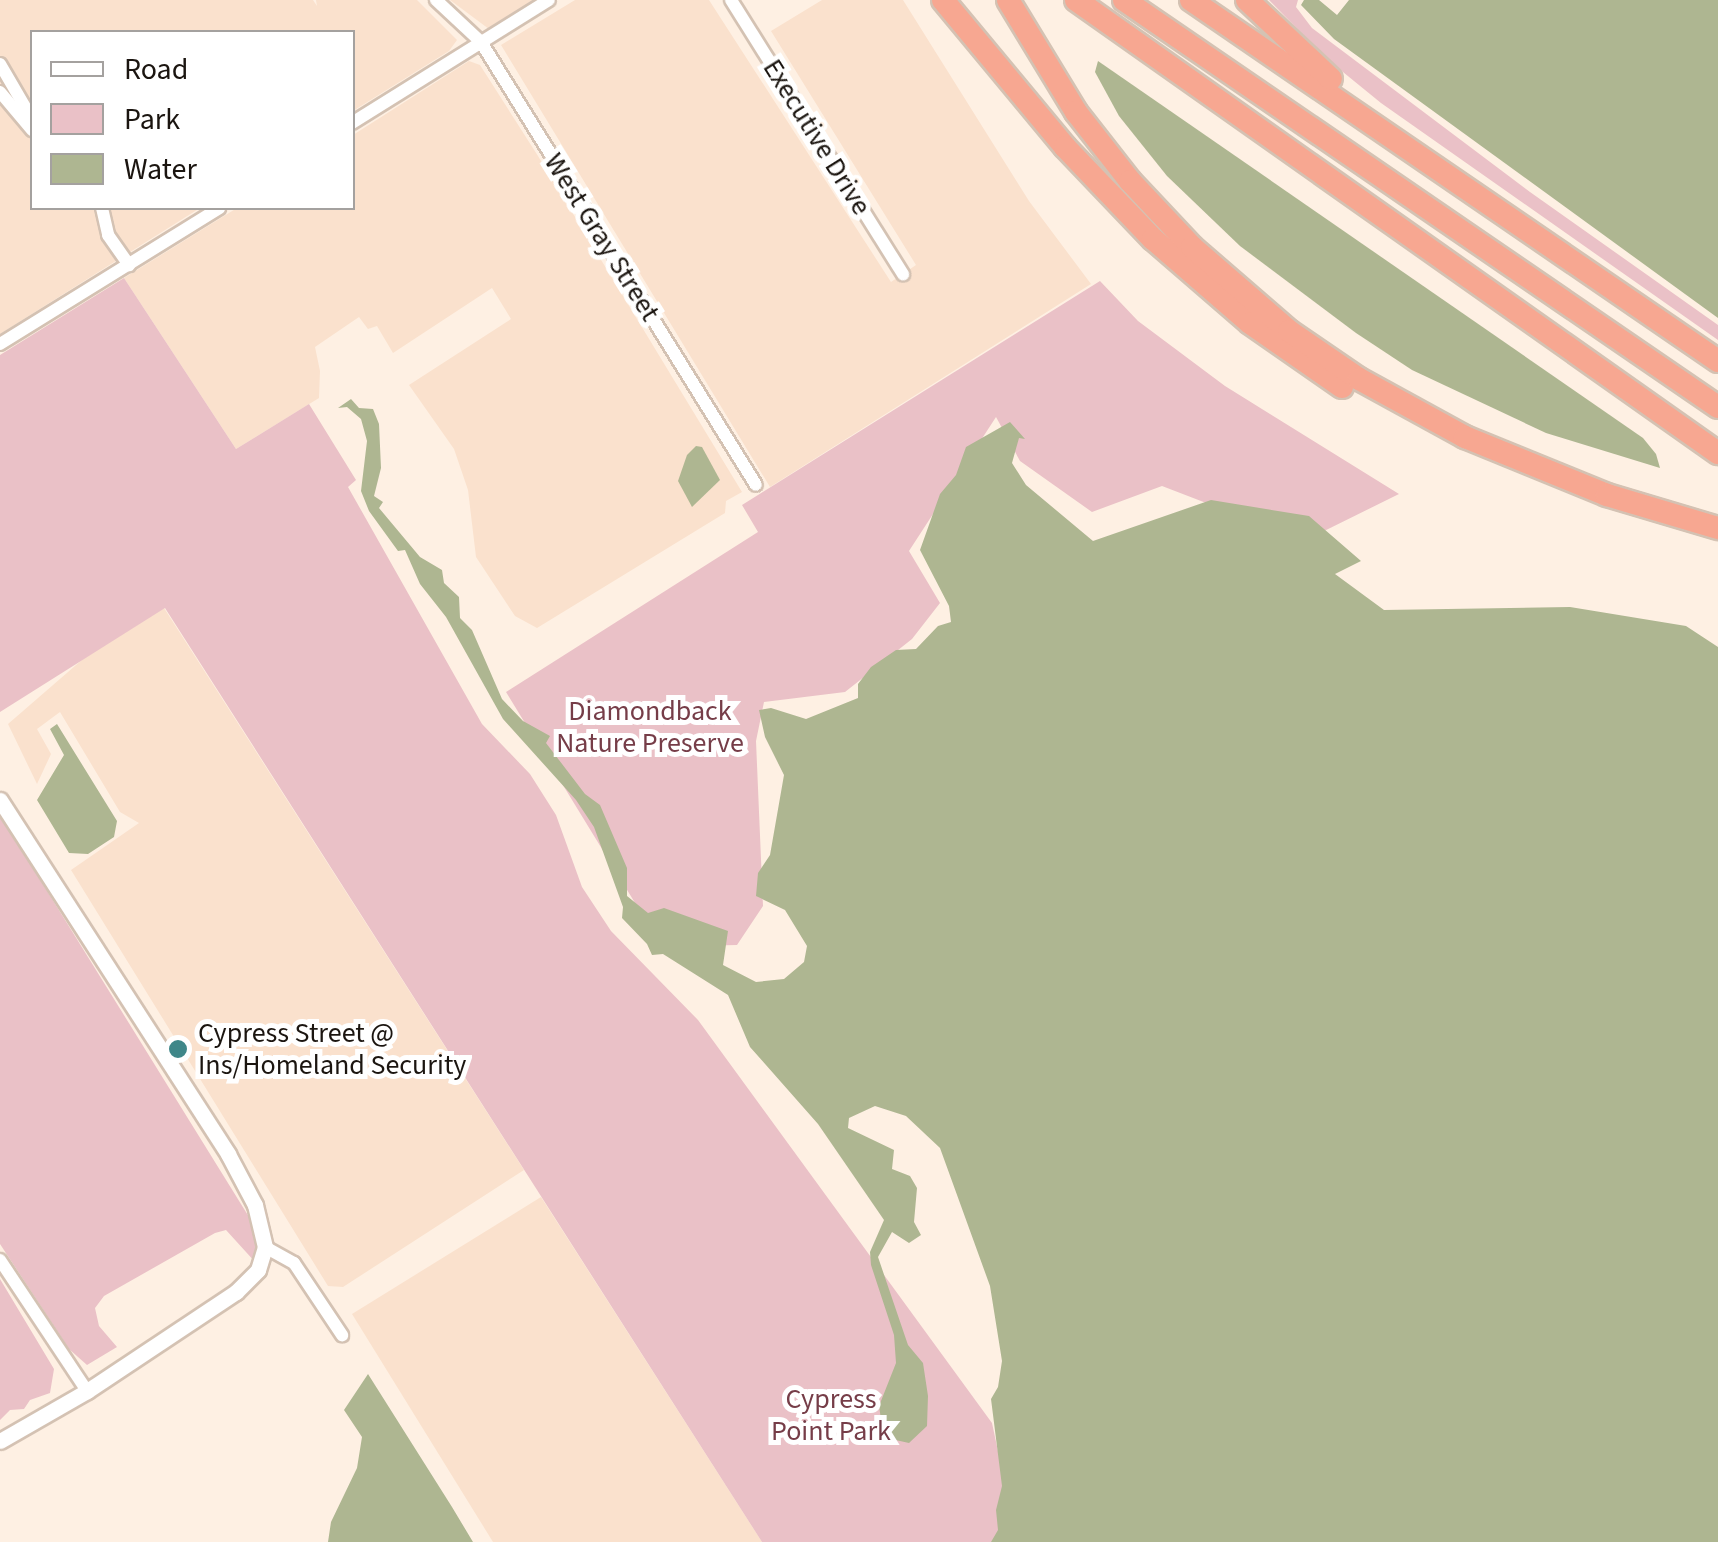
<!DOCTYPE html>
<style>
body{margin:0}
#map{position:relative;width:1718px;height:1542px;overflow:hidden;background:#fef0e3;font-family:"Source Sans 3",sans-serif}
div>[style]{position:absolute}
.built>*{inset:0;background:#fae1cd}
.green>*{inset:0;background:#eac1c7}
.water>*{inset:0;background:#aeb691}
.roads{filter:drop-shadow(2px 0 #d4c2b3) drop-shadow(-2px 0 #d4c2b3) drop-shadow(0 2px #d4c2b3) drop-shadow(0 -2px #d4c2b3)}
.minor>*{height:12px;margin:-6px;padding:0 6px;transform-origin:6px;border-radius:6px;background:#fff}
.tertiary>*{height:15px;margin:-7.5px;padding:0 7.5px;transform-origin:7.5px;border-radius:7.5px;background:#fff}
.motorway>*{height:22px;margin:-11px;padding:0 11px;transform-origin:11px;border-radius:11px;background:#f7a791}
.dots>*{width:28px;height:28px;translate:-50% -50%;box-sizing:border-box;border:5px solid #fff;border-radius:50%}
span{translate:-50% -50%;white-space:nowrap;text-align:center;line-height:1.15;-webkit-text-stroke:10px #fff;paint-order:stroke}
.street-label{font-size:28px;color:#1b1510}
.park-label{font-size:28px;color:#763d48}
.poi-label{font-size:28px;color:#1b1510}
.left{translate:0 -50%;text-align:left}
.legend{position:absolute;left:30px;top:30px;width:325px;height:180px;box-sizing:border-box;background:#fff;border:2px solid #a4a19f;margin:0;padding:12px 18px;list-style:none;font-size:30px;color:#1b1510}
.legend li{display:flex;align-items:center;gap:20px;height:50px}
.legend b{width:50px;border:2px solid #a4a19f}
</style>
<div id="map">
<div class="built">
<div style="clip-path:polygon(0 0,313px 0,317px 6px,316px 0,417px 0,457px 40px,449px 51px,353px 111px,352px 32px,32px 32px,32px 208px,200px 208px,0 334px)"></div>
<div style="clip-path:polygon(450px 0,537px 0,489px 29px)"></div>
<div style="clip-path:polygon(575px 0,709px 0,891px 282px,916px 265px,771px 31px,822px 0,903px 0,1029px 201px,1091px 284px,770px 487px,501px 45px)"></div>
<div style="clip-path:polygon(469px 61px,480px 65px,538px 156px,742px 492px,726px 501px,725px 513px,537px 628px,515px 616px,476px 557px,468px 490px,454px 449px,409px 385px,511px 319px,492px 288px,393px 353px,377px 326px,368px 329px,359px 317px,315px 347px,320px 371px,319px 398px,236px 449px,124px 278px,237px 208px,352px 208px,353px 135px)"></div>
<div style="clip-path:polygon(164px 608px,524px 1170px,343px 1287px,328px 1286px,71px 870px,139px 823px,120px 812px,60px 712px,37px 729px,51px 754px,37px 784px,8px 724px,83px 659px)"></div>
<div style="clip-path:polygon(541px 1197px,762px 1542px,493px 1542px,352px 1314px)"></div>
</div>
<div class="green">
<div style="clip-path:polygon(1269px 0,1298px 0,1296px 7px,1312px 28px,1530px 192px,1718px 325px,1718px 340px,1381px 103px,1327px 59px)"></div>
<div style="clip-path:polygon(124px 278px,236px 449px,309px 404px,356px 480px,348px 487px,482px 724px,530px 774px,556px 815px,582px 887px,611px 931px,698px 1020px,992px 1423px,1012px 1517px,1001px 1542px,762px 1542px,165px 608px,0 712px,0 355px)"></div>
<div style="clip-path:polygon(1100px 281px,1138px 321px,1225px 386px,1399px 494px,1314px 536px,1279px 531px,1162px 486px,1092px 512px,1020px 461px,996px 417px,909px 551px,940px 603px,912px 639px,845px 692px,764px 702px,756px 741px,763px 906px,737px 945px,693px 946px,643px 916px,506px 692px,758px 532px,742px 505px)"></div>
<div style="clip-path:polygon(0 815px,267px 1246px,256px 1263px,226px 1230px,215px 1233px,104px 1296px,95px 1308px,99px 1326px,117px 1347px,87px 1365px,69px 1349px,0 1244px)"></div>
<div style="clip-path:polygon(0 1279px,54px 1369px,50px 1393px,30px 1400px,24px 1409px,10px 1410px,0 1420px)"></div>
</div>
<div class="water">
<div style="clip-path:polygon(1304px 0,1319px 0,1337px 15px,1349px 0,1718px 0,1718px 318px,1334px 39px,1301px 5px)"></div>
<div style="clip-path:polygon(1098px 61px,1643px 438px,1656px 454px,1660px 468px,1546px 433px,1412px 370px,1356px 333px,1240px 246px,1167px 176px,1119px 116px,1095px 72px)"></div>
<div style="clip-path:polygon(351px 399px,359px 408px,373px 409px,379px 424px,381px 468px,374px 496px,383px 502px,379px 508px,420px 557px,442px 570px,444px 583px,459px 597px,460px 618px,472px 630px,502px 699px,523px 721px,550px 736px,546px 743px,585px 794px,600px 805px,627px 868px,627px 896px,648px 913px,664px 908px,728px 931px,723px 965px,756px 982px,784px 979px,804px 962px,807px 946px,785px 910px,756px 896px,758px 873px,770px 855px,784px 775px,765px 737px,759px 710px,771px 708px,806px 719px,858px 698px,858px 684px,871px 667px,896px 650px,916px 649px,938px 626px,951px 622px,949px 606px,920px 550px,940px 494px,956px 475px,966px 447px,1010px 422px,1025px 439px,1019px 438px,1012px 463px,1026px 485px,1093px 541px,1211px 500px,1309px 516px,1361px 561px,1335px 574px,1384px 610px,1570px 607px,1686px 626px,1718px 647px,1718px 1542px,991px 1542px,998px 1530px,996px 1510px,1002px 1486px,991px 1399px,998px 1387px,1002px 1361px,990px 1286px,940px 1148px,906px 1116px,875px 1106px,849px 1118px,848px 1128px,894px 1150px,892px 1169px,910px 1176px,917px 1188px,914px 1222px,921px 1235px,909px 1243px,892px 1232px,878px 1257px,908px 1345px,923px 1363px,928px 1396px,927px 1426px,909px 1443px,891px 1439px,882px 1426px,879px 1406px,896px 1363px,894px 1335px,871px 1265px,870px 1252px,884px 1220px,818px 1124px,750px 1047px,728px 995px,663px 954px,652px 955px,647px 944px,622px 918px,623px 907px,594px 827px,576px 800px,503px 719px,446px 617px,420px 584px,405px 550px,398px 551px,369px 511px,361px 491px,367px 441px,361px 419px,347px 407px,338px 408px)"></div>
<div style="clip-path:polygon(696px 446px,702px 447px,720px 480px,692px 507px,678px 481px,687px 455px)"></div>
<div style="clip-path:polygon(57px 724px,117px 821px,114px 837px,88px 854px,69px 853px,37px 800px,64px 755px,50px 729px)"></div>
<div style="clip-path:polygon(368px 1374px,452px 1507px,473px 1542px,328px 1542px,331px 1522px,357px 1468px,362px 1437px,344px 1410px)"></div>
</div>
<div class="roads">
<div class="minor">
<div style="left:436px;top:0;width:62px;rotate:43deg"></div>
<div style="left:481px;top:42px;width:521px;rotate:58.17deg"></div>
<div style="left:731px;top:0;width:324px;rotate:57.9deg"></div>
<div style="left:0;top:64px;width:64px;rotate:59.8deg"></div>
<div style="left:0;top:92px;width:50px;rotate:49.9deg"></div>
<div style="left:352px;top:123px;width:232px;rotate:-32deg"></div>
<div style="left:102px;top:208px;width:28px;rotate:77deg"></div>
<div style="left:108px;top:235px;width:37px;rotate:55deg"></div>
<div style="left:0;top:344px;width:258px;rotate:-31.8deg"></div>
<div style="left:265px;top:1247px;width:33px;rotate:29deg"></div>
<div style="left:294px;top:1263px;width:87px;rotate:56.3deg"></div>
<div style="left:0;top:1260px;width:157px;rotate:56.4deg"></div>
</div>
<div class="tertiary">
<div style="left:0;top:800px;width:421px;rotate:57.2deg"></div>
<div style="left:228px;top:1154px;width:58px;rotate:62.1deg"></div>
<div style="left:255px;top:1205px;width:43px;rotate:76.6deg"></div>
<div style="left:265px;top:1247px;width:24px;rotate:107deg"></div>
<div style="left:258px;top:1270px;width:31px;rotate:135deg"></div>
<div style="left:236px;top:1292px;width:179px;rotate:146.4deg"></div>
<div style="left:87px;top:1391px;width:100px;rotate:150.1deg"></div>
</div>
<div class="motorway">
<div style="left:943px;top:0;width:191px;rotate:50.3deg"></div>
<div style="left:1065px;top:147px;width:127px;rotate:46.3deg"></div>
<div style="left:1153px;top:239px;width:128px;rotate:40.9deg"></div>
<div style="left:1250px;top:323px;width:112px;rotate:34.8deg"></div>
<div style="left:1008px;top:0;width:131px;rotate:58.7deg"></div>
<div style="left:1076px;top:112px;width:88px;rotate:52deg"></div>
<div style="left:1130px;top:181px;width:91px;rotate:46.8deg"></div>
<div style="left:1192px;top:247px;width:128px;rotate:40.9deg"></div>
<div style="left:1289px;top:331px;width:85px;rotate:34.4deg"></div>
<div style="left:1359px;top:379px;width:121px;rotate:28.7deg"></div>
<div style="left:1465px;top:437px;width:153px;rotate:22.2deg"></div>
<div style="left:1607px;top:495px;width:116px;rotate:16.6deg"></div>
<div style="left:1076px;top:0;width:786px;rotate:35.21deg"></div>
<div style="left:1124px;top:0;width:720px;rotate:34.42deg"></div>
<div style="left:1191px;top:0;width:639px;rotate:34.41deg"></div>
<div style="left:1247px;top:0;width:115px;rotate:43.2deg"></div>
</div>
</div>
<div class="dots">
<div style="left:178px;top:1049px;background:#3f8789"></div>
</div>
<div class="street-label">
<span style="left:817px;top:137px;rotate:58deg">Executive Drive</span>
<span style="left:602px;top:237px;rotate:58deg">West Gray Street</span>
</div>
<div class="park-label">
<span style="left:650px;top:727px">Diamondback<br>Nature Preserve</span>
<span style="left:831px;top:1415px">Cypress<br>Point Park</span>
</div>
<div class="poi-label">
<span class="left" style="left:198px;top:1049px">Cypress Street @<br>Ins/Homeland Security</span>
</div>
<ul class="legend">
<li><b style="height:12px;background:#fff"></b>Road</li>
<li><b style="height:28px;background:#eac1c7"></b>Park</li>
<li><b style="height:28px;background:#aeb691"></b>Water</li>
</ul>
</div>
